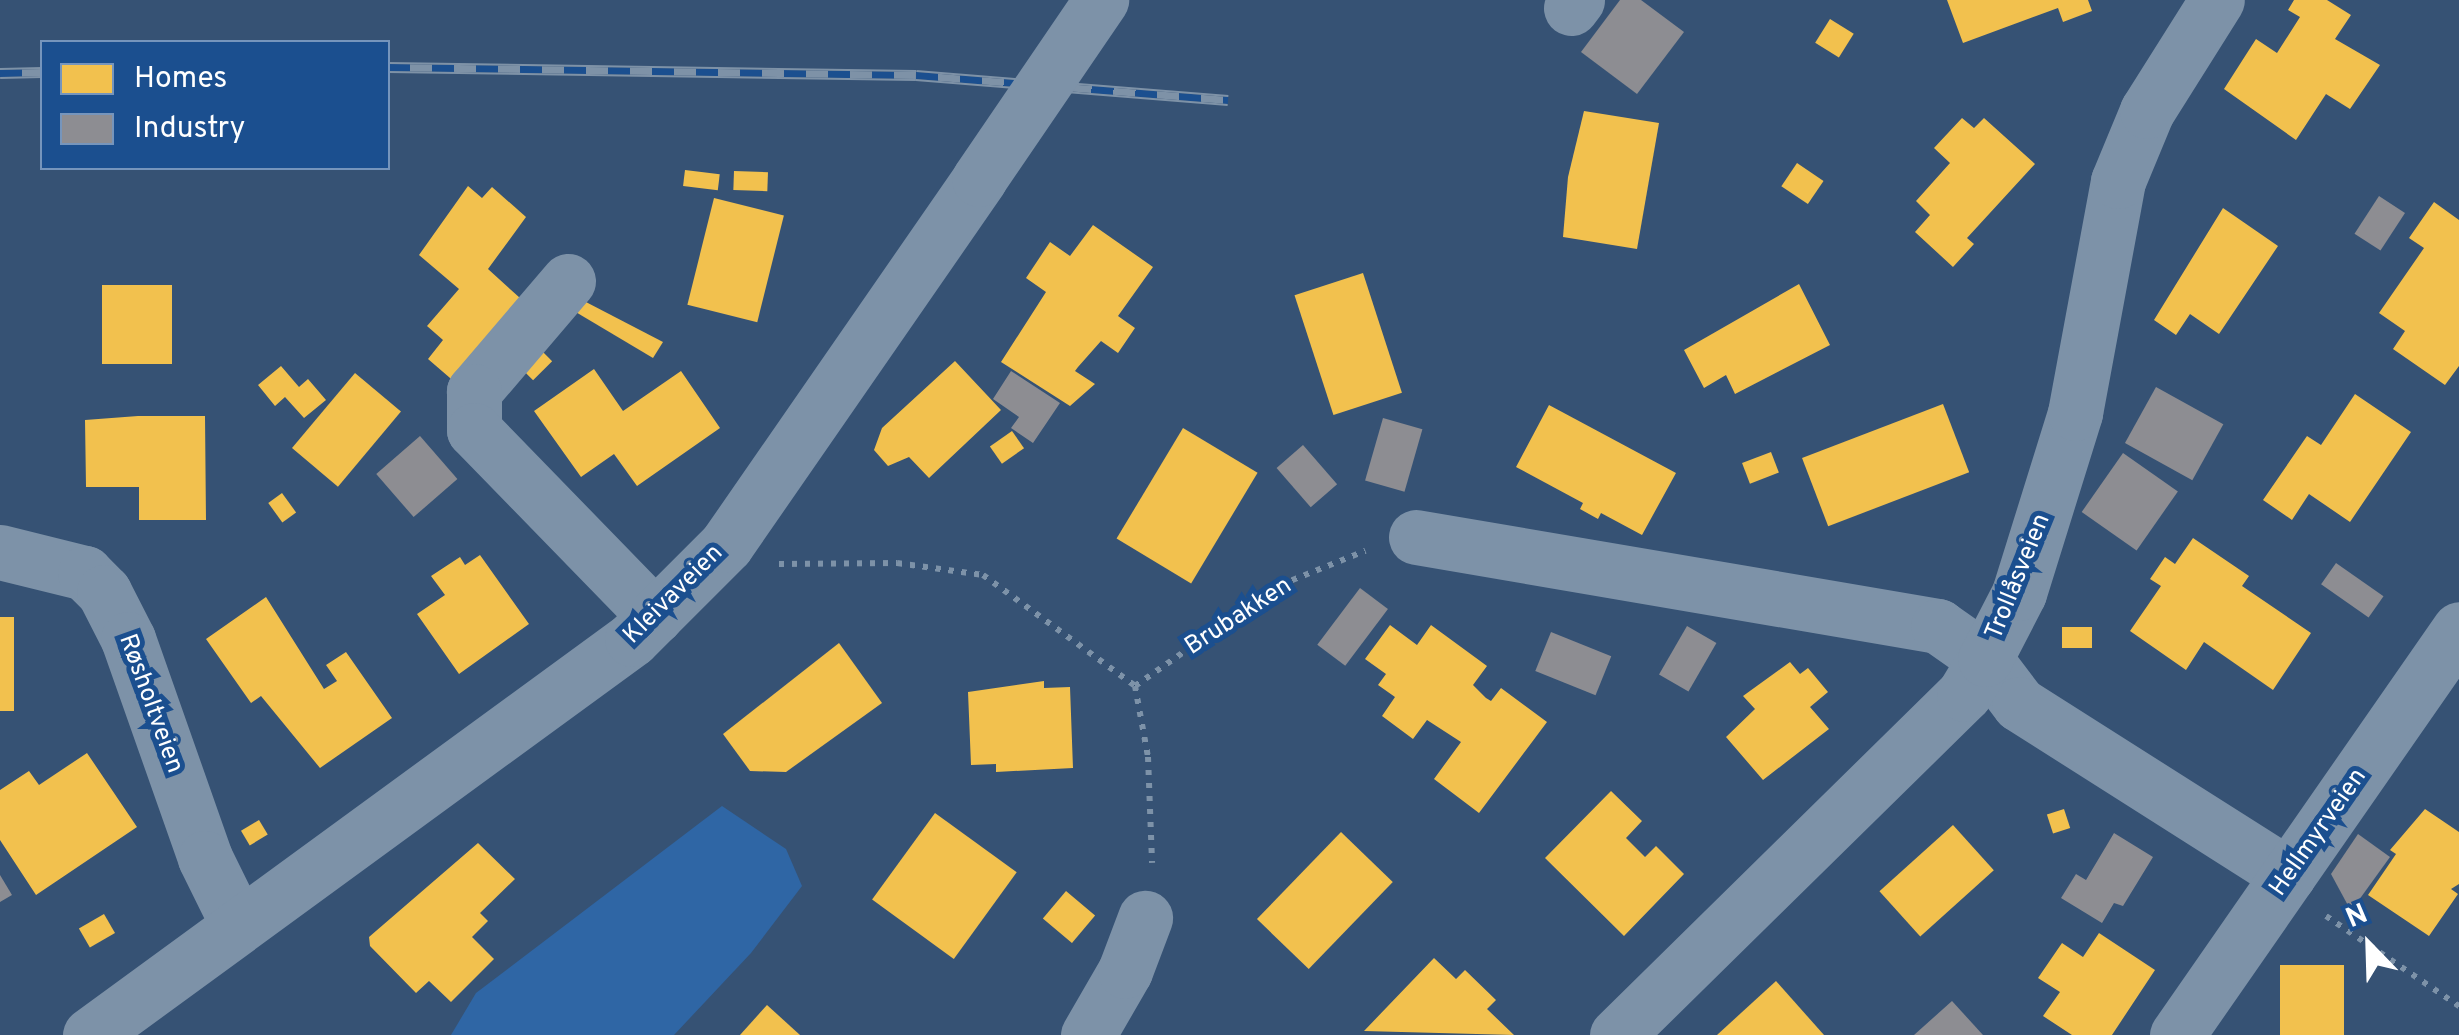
<!DOCTYPE html>
<meta charset="utf-8">
<style>
body{margin:0}
#map{position:relative;width:2459px;height:1035px;overflow:hidden;background:#365274;font-family:Overpass,sans-serif}
div>[style]{position:absolute}
.green>*{inset:0;background:#2f66a5}
.homes>*{inset:0;background:#f2c14e;transform-origin:0 0}
.industry>*{inset:0;background:#8d8d92;transform-origin:0 0}
.path>*{height:6px;margin-top:-3px;transform-origin:0;background:repeating-linear-gradient(90deg,#7d92a8 0 5px,transparent 0 13px)}
.minor>*{height:55px;margin:-27.5px;padding:0 27.5px;transform-origin:27.5px;border-radius:27.5px;background:#7d92a8}
.rail>*{height:11px;margin-top:-5.5px;transform-origin:0;background:repeating-linear-gradient(90deg,#1b4f8f 0 22px,#7e92a7 0 44px);box-sizing:border-box;border-block:2px solid #7e92a7}
.minor-bridge>*{height:55px;margin:-27.5px;padding:0 27.5px;transform-origin:27.5px;border-radius:27.5px;background:#7d92a8}
span{translate:-50% -50%;white-space:nowrap;text-align:center;line-height:1.15;-webkit-text-stroke:10px #1b4f8f;paint-order:stroke}
.street-label{font-size:25px;color:#fff}
.legend{position:absolute;left:40px;top:40px;width:350px;height:130px;box-sizing:border-box;background:#1b4f8f;border:2px solid #7695bc;margin:0;padding:12px 18px;list-style:none;font-size:30px;color:#fff}
.legend li{display:flex;align-items:center;gap:20px;height:50px}
.legend b{width:50px;border:2px solid #7695bc}
.north{position:absolute;left:2319px;top:895px;width:100px;height:100px;-webkit-text-stroke:8px #1b4f8f;paint-order:stroke;rotate:337deg;font-size:28px;font-weight:700;line-height:40px;text-align:center;color:#fff}
.north::after{content:'';display:block;margin:auto;width:35px;height:45px;background:#fff;clip-path:polygon(50% 0,100% 100%,50% 72%,0 100%)}
</style>
<div id="map">
<div class="green">
<div style="clip-path:polygon(722px 806px,786px 849px,802px 886px,751px 953px,674px 1035px,451px 1035px,476px 993px)"></div>
</div>
<div class="homes">
<div style="clip-path:polygon(1947px 0,2088px 0,2092px 11px,2063px 22px,2058px 8px,1963px 43px)"></div>
<div style="clip-path:polygon(2294px 0,2327px 0,2351px 15px,2335px 39px,2380px 65px,2350px 109px,2326px 94px,2296px 140px,2224px 89px,2256px 39px,2277px 53px,2300px 17px,2288px 10px)"></div>
<div style="left:1830px;top:19px;width:28px;height:28px;rotate:32deg"></div>
<div style="clip-path:polygon(1584px 111px,1659px 123px,1637px 249px,1563px 237px,1568px 177px)"></div>
<div style="clip-path:polygon(1962px 118px,1974px 128px,1984px 118px,2035px 164px,1967px 238px,1974px 244px,1953px 267px,1915px 232px,1930px 215px,1916px 201px,1950px 163px,1934px 148px)"></div>
<div style="left:1797px;top:163px;width:32px;height:28px;rotate:34deg"></div>
<div style="left:685px;top:170px;width:35px;height:16px;rotate:7deg"></div>
<div style="left:734px;top:171px;width:34px;height:19px;rotate:2deg"></div>
<div style="clip-path:polygon(468px 186px,482px 198px,492px 187px,526px 217px,488px 269px,520px 298px,457px 384px,428px 359px,443px 340px,427px 326px,459px 289px,419px 255px)"></div>
<div style="left:714px;top:198px;width:72px;height:110px;rotate:14deg"></div>
<div style="clip-path:polygon(2434px 202px,2459px 220px,2459px 366px,2445px 385px,2393px 349px,2405px 331px,2379px 313px,2424px 248px,2409px 238px)"></div>
<div style="clip-path:polygon(2223px 208px,2278px 246px,2219px 334px,2190px 314px,2176px 335px,2154px 320px)"></div>
<div style="clip-path:polygon(1093px 225px,1153px 267px,1118px 316px,1135px 328px,1118px 353px,1101px 341px,1078px 367px,1075px 371px,1095px 384px,1070px 406px,1001px 362px,1046px 292px,1026px 278px,1050px 242px,1070px 256px)"></div>
<div style="left:1363px;top:273px;width:126px;height:72px;rotate:72deg"></div>
<div style="clip-path:polygon(1799px 284px,1830px 345px,1735px 394px,1726px 375px,1704px 388px,1684px 350px)"></div>
<div style="left:172px;top:285px;width:79px;height:70px;rotate:90deg"></div>
<div style="clip-path:polygon(584px 301px,663px 342px,653px 358px,574px 311px)"></div>
<div style="left:538px;top:347px;width:20px;height:27px;rotate:45deg"></div>
<div style="clip-path:polygon(955px 361px,1001px 410px,929px 478px,909px 457px,888px 466px,874px 450px,882px 428px)"></div>
<div style="clip-path:polygon(281px 366px,299px 387px,308px 379px,326px 400px,304px 418px,285px 397px,275px 406px,258px 385px)"></div>
<div style="clip-path:polygon(594px 369px,623px 411px,681px 371px,720px 428px,637px 486px,614px 454px,581px 477px,534px 411px)"></div>
<div style="left:355px;top:373px;width:60px;height:98px;rotate:40deg"></div>
<div style="clip-path:polygon(2355px 394px,2411px 432px,2350px 522px,2309px 494px,2292px 520px,2263px 500px,2307px 436px,2321px 445px)"></div>
<div style="left:1943px;top:404px;width:73px;height:151px;rotate:69deg"></div>
<div style="clip-path:polygon(1549px 405px,1676px 473px,1642px 535px,1601px 513px,1598px 519px,1580px 509px,1583px 503px,1516px 467px)"></div>
<div style="clip-path:polygon(138px 416px,205px 416px,206px 520px,139px 520px,139px 487px,86px 487px,85px 420px)"></div>
<div style="left:1183px;top:428px;width:87px;height:129px;rotate:31deg"></div>
<div style="left:1012px;top:431px;width:21px;height:27px;rotate:55deg"></div>
<div style="left:1771px;top:452px;width:22px;height:31px;rotate:69deg"></div>
<div style="left:282px;top:493px;width:24px;height:17px;rotate:54deg"></div>
<div style="clip-path:polygon(2193px 538px,2249px 576px,2242px 586px,2311px 633px,2273px 690px,2204px 642px,2186px 670px,2130px 631px,2161px 586px,2150px 579px,2165px 557px,2175px 564px)"></div>
<div style="clip-path:polygon(480px 555px,529px 624px,459px 674px,417px 614px,445px 595px,431px 576px,460px 557px,465px 565px)"></div>
<div style="clip-path:polygon(266px 597px,324px 689px,337px 681px,326px 665px,346px 652px,392px 718px,320px 768px,261px 696px,251px 703px,206px 639px)"></div>
<div style="left:0;top:617px;width:14px;height:94px"></div>
<div style="clip-path:polygon(1390px 625px,1417px 645px,1431px 625px,1487px 666px,1473px 685px,1486px 698px,1491px 701px,1501px 688px,1547px 722px,1479px 813px,1434px 779px,1461px 742px,1427px 720px,1413px 739px,1382px 716px,1395px 697px,1378px 685px,1386px 674px,1365px 659px)"></div>
<div style="left:2062px;top:627px;width:30px;height:21px"></div>
<div style="clip-path:polygon(839px 643px,882px 703px,786px 772px,750px 771px,723px 734px)"></div>
<div style="clip-path:polygon(1790px 662px,1800px 674px,1808px 668px,1828px 692px,1810px 707px,1829px 729px,1763px 780px,1726px 737px,1755px 709px,1743px 696px)"></div>
<div style="clip-path:polygon(1044px 681px,1044px 688px,1070px 687px,1073px 768px,996px 772px,996px 764px,971px 765px,968px 692px)"></div>
<div style="clip-path:polygon(87px 753px,137px 827px,36px 895px,0 840px,0 790px,29px 771px,39px 785px)"></div>
<div style="clip-path:polygon(1611px 791px,1642px 821px,1626px 838px,1645px 857px,1656px 846px,1684px 874px,1624px 936px,1545px 858px)"></div>
<div style="left:2064px;top:809px;width:20px;height:18px;rotate:72deg"></div>
<div style="clip-path:polygon(2425px 809px,2459px 832px,2459px 884px,2451px 889px,2458px 894px,2429px 936px,2368px 895px,2396px 854px,2390px 850px)"></div>
<div style="left:935px;top:813px;width:101px;height:107px;rotate:36deg"></div>
<div style="left:259px;top:820px;width:17px;height:21px;rotate:59deg"></div>
<div style="left:1953px;top:825px;width:61px;height:99px;rotate:48deg"></div>
<div style="left:1341px;top:832px;width:72px;height:121px;rotate:44deg"></div>
<div style="clip-path:polygon(478px 843px,515px 879px,480px 913px,488px 921px,472px 937px,494px 959px,451px 1002px,429px 981px,416px 993px,370px 946px,369px 937px)"></div>
<div style="left:1066px;top:891px;width:38px;height:36px;rotate:40deg"></div>
<div style="left:104px;top:914px;width:22px;height:29px;rotate:60deg"></div>
<div style="clip-path:polygon(2099px 933px,2155px 970px,2112px 1035px,2072px 1035px,2043px 1016px,2060px 992px,2038px 978px,2062px 943px,2083px 957px)"></div>
<div style="clip-path:polygon(1434px 958px,1456px 979px,1465px 970px,1496px 1000px,1487px 1009px,1514px 1035px,1364px 1031px)"></div>
<div style="left:2280px;top:965px;width:64px;height:70px"></div>
<div style="clip-path:polygon(1776px 981px,1824px 1035px,1717px 1035px)"></div>
<div style="clip-path:polygon(767px 1005px,800px 1035px,740px 1035px)"></div>
</div>
<div class="industry">
<div style="clip-path:polygon(1620px 0,1641px 0,1684px 32px,1637px 94px,1581px 52px)"></div>
<div style="left:2379px;top:196px;width:31px;height:45px;rotate:33deg"></div>
<div style="clip-path:polygon(1011px 371px,1060px 403px,1033px 443px,1011px 428px,1019px 417px,993px 399px)"></div>
<div style="left:2156px;top:387px;width:77px;height:64px;rotate:29deg"></div>
<div style="left:1383px;top:418px;width:41px;height:65px;rotate:16deg"></div>
<div style="left:420px;top:436px;width:57px;height:58px;rotate:49deg"></div>
<div style="left:1303px;top:445px;width:52px;height:35px;rotate:49deg"></div>
<div style="left:2123px;top:453px;width:67px;height:72px;rotate:35deg"></div>
<div style="left:2336px;top:563px;width:58px;height:26px;rotate:35deg"></div>
<div style="left:1360px;top:588px;width:35px;height:71px;rotate:37deg"></div>
<div style="left:1687px;top:626px;width:34px;height:56px;rotate:30deg"></div>
<div style="left:1551px;top:632px;width:65px;height:42px;rotate:22deg"></div>
<div style="clip-path:polygon(2114px 833px,2153px 857px,2123px 906px,2114px 903px,2102px 923px,2061px 898px,2076px 874px,2086px 880px)"></div>
<div style="clip-path:polygon(2358px 834px,2390px 857px,2351px 911px,2331px 874px)"></div>
<div style="clip-path:polygon(0 875px,12px 895px,0 902px)"></div>
<div style="clip-path:polygon(1952px 1001px,1983px 1035px,1914px 1035px)"></div>
</div>
<div class="path">
<div style="left:779px;top:564px;width:118px;rotate:-0.5deg"></div>
<div style="left:897px;top:563px;width:87px;rotate:7.9deg"></div>
<div style="left:983px;top:575px;width:188px;rotate:36.1deg"></div>
<div style="left:1135px;top:686px;width:177px;rotate:-34.9deg"></div>
<div style="left:1280px;top:585px;width:92px;rotate:-21.8deg"></div>
<div style="left:1135px;top:686px;width:72px;rotate:79.6deg"></div>
<div style="left:1148px;top:757px;width:106px;rotate:87.8deg"></div>
<div style="left:2326px;top:916px;width:161px;rotate:34.1deg"></div>
</div>
<div class="minor">
<div style="left:1571px;top:8px;width:10px;rotate:-53deg"></div>
<div style="left:568px;top:281px;width:145px;rotate:130.5deg"></div>
<div style="left:474px;top:391px;width:39px;rotate:90deg"></div>
<div style="left:474px;top:430px;width:260px;rotate:45.8deg"></div>
<div style="left:1416px;top:537px;width:530px;rotate:9.68deg"></div>
<div style="left:1938px;top:626px;width:57px;rotate:35.1deg"></div>
<div style="left:1985px;top:659px;width:56px;rotate:52.9deg"></div>
<div style="left:2019px;top:704px;width:319px;rotate:32.4deg"></div>
<div style="left:0;top:552px;width:88px;rotate:13.9deg"></div>
<div style="left:85px;top:573px;width:27px;rotate:45deg"></div>
<div style="left:104px;top:592px;width:53px;rotate:62.9deg"></div>
<div style="left:128px;top:639px;width:232px;rotate:70.6deg"></div>
<div style="left:205px;top:858px;width:72px;rotate:63.8deg"></div>
<div style="left:90px;top:1035px;width:671px;rotate:-36.15deg"></div>
<div style="left:632px;top:639px;width:133px;rotate:-45deg"></div>
<div style="left:726px;top:545px;width:445px;rotate:-55.3deg"></div>
<div style="left:1088px;top:1035px;width:74px;rotate:-60deg"></div>
<div style="left:1125px;top:971px;width:57px;rotate:-69.3deg"></div>
<div style="left:1617px;top:1035px;width:487px;rotate:-44.5deg"></div>
<div style="left:1964px;top:694px;width:41px;rotate:-59deg"></div>
<div style="left:1985px;top:659px;width:74px;rotate:-62.7deg"></div>
<div style="left:2019px;top:593px;width:189px;rotate:-72.7deg"></div>
<div style="left:2075px;top:413px;width:236px;rotate:-79.5deg"></div>
<div style="left:2118px;top:181px;width:76px;rotate:-67.5deg"></div>
<div style="left:2147px;top:111px;width:131px;rotate:-57.8deg"></div>
<div style="left:2177px;top:1035px;width:494px;rotate:-55.2deg"></div>
</div>
<div class="rail">
<div style="left:388px;top:67px;width:528px;rotate:0.87deg"></div>
<div style="left:916px;top:75px;width:313px;rotate:4.6deg"></div>
<div style="left:0;top:73px;width:42px;rotate:-1.4deg"></div>
</div>
<div class="minor-bridge">
<div style="left:979px;top:179px;width:217px;rotate:-55.7deg"></div>
</div>
<div class="street-label">
<span style="left:2019px;top:577px;rotate:-68deg">Trollåsveien</span>
<span style="left:674px;top:595px;rotate:-45deg">Kleivaveien</span>
<span style="left:1239px;top:617px;rotate:-33deg">Brubakken</span>
<span style="left:150px;top:704px;rotate:70deg">Røsholtveien</span>
<span style="left:2319px;top:833px;rotate:-55deg">Hellmyrveien</span>
</div>
<ul class="legend">
<li><b style="height:28px;background:#f2c14e"></b>Homes</li>
<li><b style="height:28px;background:#8d8d92"></b>Industry</li>
</ul>
<div class="north">N</div>
</div>
